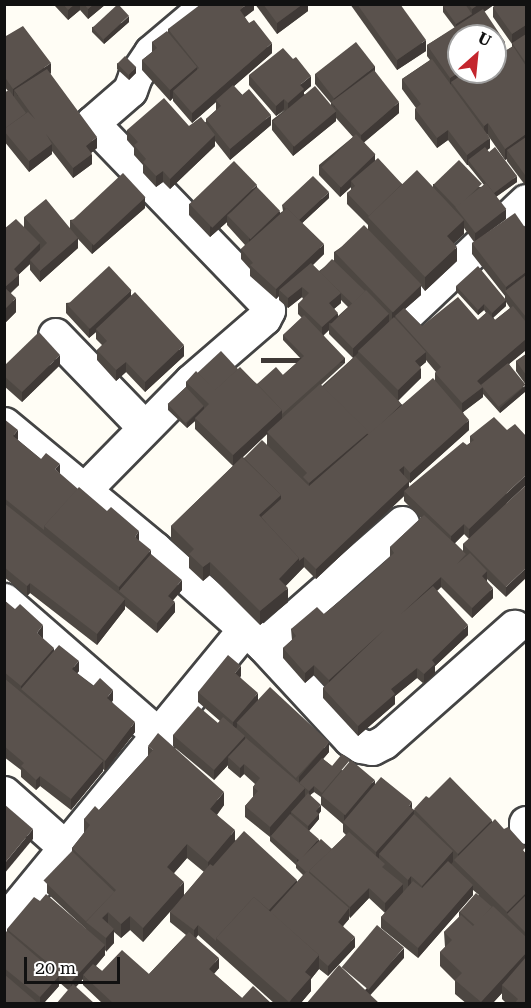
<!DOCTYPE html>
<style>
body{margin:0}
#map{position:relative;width:531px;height:1008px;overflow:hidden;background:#fffdf5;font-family:"Roboto Serif",serif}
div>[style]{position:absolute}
.roads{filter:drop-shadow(2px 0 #444) drop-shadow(-2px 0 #444) drop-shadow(0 2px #444) drop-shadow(0 -2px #444)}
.minor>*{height:33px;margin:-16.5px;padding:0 16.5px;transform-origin:16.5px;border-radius:16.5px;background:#fff}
.wall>*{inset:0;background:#4d4742}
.shaded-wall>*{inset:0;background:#3f3936;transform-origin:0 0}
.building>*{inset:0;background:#5a524d;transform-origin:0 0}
span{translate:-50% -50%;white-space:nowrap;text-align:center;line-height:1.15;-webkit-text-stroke:6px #fff;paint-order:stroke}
.frame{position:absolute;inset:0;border:6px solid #111;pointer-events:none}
.north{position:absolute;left:447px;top:24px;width:60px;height:60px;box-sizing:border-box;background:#fff;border:2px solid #a0a0a0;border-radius:50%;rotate:27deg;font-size:16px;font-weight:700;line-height:24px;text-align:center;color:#111}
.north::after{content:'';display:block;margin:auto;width:21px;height:27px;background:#c4262e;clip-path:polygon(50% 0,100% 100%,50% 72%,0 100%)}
.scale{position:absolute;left:24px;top:957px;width:96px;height:27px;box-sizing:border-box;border:3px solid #111;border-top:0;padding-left:8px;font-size:18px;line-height:21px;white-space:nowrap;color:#111;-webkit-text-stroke:4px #fff;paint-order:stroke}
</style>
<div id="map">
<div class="roads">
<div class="minor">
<div style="left:55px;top:335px;width:128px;rotate:45.9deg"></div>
<div style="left:377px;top:342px;width:205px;rotate:-43.4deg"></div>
<div style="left:4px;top:424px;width:196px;rotate:39.6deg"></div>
<div style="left:155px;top:549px;width:144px;rotate:41.6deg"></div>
<div style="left:263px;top:645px;width:128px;rotate:47.2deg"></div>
<div style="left:350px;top:739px;width:13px;rotate:32deg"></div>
<div style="left:361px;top:746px;width:11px;rotate:10deg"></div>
<div style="left:372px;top:748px;width:13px;rotate:-27deg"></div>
<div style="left:384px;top:742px;width:174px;rotate:-41.5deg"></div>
<div style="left:83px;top:491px;width:154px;rotate:-45.5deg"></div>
<div style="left:191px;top:381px;width:96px;rotate:-40.8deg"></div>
<div style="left:264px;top:318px;width:9px;rotate:-63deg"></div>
<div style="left:268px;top:310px;width:9px;rotate:-111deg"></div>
<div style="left:265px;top:302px;width:249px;rotate:-134deg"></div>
<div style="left:92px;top:123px;width:50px;rotate:-41deg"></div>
<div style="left:130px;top:90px;width:15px;rotate:-70deg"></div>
<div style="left:135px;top:76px;width:29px;rotate:-56deg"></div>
<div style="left:151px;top:52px;width:75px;rotate:-40.1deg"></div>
<div style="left:4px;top:600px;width:207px;rotate:41.1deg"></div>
<div style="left:263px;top:645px;width:185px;rotate:-41.3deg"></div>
<div style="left:4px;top:793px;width:83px;rotate:41.6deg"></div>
<div style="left:526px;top:823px;width:4px;rotate:90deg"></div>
<div style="left:4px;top:922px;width:378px;rotate:-50.6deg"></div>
</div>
</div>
<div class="wall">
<div style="clip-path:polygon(55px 4px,106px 4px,88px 19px,80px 10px,68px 20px,55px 6px)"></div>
<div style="clip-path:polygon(254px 4px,254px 10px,244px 17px,272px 53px,234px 86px,271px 125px,230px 160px,215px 141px,215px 146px,170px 189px,163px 182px,156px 187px,143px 173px,143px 165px,134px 155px,134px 148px,127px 140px,127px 130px,189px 126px,206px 122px,206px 119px,216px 110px,216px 102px,192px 123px,173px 101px,173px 98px,170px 101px,142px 70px,142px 60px,152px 52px,152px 42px,168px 32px,168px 29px)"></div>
<div style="clip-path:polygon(255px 4px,308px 4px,308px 11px,277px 34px)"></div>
<div style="clip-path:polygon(350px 4px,400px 4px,426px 51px,397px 70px)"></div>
<div style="clip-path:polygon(evenodd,446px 4px,495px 4px,484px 12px,505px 51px,512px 47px,512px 44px,493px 17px,493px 7px,526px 4px,526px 184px,525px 185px,507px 161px,507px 159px,505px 160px,487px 134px,490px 148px,487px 150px,517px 182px,496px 197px,506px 219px,484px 235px,526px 229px,526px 350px,509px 364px,526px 391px,500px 413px,483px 394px,483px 397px,463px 412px,469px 430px,410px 483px,409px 482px,409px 487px,470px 443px,470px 436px,507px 430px,506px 597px,487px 579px,487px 581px,493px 598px,472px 618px,441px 587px,437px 591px,468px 635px,435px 666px,435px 674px,424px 684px,417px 678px,395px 696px,395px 704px,358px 736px,323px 698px,323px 688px,325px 686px,314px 675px,305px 683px,283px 658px,283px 648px,292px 640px,291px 629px,324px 614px,358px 586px,390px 557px,390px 547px,421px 518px,404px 501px,404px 496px,316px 579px,304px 567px,285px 586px,288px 602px,260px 625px,210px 575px,203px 581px,189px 568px,189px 557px,171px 540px,171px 526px,233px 466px,195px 429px,195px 421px,187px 428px,168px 410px,168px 404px,186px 387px,186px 382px,198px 373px,238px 369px,257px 384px,283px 375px,301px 359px,283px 340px,283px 335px,302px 318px,298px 314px,298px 304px,303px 299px,302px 297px,288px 308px,279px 300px,279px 296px,276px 299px,250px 276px,250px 269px,241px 259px,241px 249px,245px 245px,227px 225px,227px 222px,210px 237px,189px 215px,189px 204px,257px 188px,280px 213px,283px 211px,282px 205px,329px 198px,302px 223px,324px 254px,313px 265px,319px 271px,334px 260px,334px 252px,368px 229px,368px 225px,347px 204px,347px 193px,351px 190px,351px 187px,340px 197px,319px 175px,319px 165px,353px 137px,336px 118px,336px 121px,293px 156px,272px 130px,272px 120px,285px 110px,276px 116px,249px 85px,249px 75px,311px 86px,304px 92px,304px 94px,331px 105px,331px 103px,315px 84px,315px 74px,375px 72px,399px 113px,364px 142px,375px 161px,402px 184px,433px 187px,433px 184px,482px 187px,484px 185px,468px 165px,467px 165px,448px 140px,437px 148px,415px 119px,415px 109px,416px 108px,402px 89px,402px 79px,430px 60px,427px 56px,427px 45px,455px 28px,443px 12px,443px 6px,446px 4px,464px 228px,474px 242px,472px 243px,472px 254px,505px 296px,505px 300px,456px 286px,456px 291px,478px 315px,484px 310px,486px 313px,478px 320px,422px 326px,405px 309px,421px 295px,421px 286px,425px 291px,457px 261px,454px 243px,464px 234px,464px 228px,446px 4px,341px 300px,348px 307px,338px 316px,334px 309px,341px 303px,341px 300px,446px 4px,506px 302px,510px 308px,495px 320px,493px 317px,506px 306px,506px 302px,446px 4px,329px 330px,329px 334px,353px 358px,322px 386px,321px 385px,345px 363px,323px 335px,329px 330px,446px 4px,426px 360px,436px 372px,435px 373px,435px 381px,402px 405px,398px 400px,421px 378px,420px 367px,426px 362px,426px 360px,446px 4px,267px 434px,267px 445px,244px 458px,243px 457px,267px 434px,446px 4px,464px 534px,469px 539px,463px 544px,463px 551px,455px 543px,464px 534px)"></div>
<div style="clip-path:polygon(129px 22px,104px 44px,92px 32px,92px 27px)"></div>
<div style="clip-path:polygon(4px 34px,51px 73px,50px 74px,97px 148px,91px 153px,92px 164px,73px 178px,52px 151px,52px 154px,29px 172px,4px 141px,4px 93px,8px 91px,4px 86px)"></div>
<div style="clip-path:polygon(117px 63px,136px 73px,129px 80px,117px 69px)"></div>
<div style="clip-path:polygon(145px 208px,92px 254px,78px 239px,78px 248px,40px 282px,30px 270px,30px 264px,19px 274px,19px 285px,11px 293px,16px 312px,4px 324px,4px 229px,24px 227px,24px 217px,70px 228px,70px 220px)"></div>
<div style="clip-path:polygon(131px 295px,184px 356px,145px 392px,126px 372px,116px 381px,97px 360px,97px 350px,102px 345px,96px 339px,96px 332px,89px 338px,66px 313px,66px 303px)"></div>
<div style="clip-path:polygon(526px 354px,526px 385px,516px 371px,516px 361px)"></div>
<div style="clip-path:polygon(60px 365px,22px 402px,4px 386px,4px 366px)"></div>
<div style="clip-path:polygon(4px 419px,18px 440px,139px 541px,182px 590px,173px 600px,175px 612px,157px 633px,125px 606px,125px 609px,97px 645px,30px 593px,27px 596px,4px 577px)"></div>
<div style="clip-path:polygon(4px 600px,43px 639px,54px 651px,79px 671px,77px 673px,113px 700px,112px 702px,135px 732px,105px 771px,103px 769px,103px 771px,71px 810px,40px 786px,36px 790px,21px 777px,21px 770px,4px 757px)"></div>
<div style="clip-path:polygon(evenodd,241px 676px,240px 677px,258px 700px,329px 752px,323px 759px,332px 766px,375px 784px,414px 810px,429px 798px,492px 822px,526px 854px,526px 1004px,507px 1004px,502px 999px,502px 993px,492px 1004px,467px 1004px,455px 994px,455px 981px,440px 966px,440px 952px,445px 947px,444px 932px,459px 917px,459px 912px,479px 895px,473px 890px,473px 895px,418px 958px,381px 928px,381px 917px,385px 913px,369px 898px,350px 918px,349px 916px,349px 919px,343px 926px,355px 947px,328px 976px,319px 969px,311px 979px,311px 991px,300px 1004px,275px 1004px,198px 935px,196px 938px,219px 968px,214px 974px,242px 998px,272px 1004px,103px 1004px,83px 985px,83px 979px,76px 987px,68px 990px,59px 982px,59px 986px,43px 1004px,4px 1004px,4px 934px,7px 932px,7px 929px,86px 929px,47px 893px,47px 883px,72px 852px,72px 848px,84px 833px,84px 819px,99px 810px,148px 756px,148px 746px,224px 805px,217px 815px,235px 840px,297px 882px,303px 875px,296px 868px,296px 865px,270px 841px,270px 837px,245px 817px,245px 806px,253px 797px,253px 787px,255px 784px,244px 774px,240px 778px,228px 768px,228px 765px,214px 780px,173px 746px,173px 735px,218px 723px,220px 721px,198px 702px,198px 692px,241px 676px,314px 792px,321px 797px,321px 805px,343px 824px,343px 832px,346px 835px,332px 849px,319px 842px,309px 831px,319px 819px,319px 814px,321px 811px,310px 795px,314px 792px,241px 676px,187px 858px,204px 872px,184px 895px,174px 873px,187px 858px,241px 676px,174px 907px,170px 912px,170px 922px,186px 935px,149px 974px,102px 971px,96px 966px,105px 955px,105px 951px,114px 943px,114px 932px,121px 938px,130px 930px,143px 942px,174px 907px)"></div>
</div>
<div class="shaded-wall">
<div style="clip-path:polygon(75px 4px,80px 4px,80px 10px,68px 20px,68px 10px)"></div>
<div style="clip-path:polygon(94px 4px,106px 4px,88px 19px,88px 9px)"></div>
<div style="clip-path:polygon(247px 4px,254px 4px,254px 10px,240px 21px,240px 10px)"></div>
<div style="clip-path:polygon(303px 4px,308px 4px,308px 11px,277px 34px,277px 23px)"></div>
<div style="clip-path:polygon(479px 4px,495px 4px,472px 20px,472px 9px)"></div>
<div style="clip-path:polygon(472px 14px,472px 20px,456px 30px,456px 24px)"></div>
<div style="clip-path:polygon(129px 16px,129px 22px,104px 44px,104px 39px)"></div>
<div style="clip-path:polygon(526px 25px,526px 36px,512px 45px,512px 34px)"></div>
<div style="clip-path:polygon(426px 40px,426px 51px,397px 70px,397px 60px)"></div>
<div style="clip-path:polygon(505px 42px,505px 52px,495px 59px,495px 48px)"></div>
<div style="clip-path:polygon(272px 43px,272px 53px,217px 101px,216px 100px,216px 102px,192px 123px,192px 113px)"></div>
<div style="clip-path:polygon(51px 63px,51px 73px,18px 96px,14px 90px,14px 98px,13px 99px,13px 89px)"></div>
<div style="clip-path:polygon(375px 66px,375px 76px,334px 107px,334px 97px)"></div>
<div style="clip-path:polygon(136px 67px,136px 73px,129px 80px,129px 74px)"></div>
<div style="clip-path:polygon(197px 67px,197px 78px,173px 91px,173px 98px,170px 101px,170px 90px)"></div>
<div style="clip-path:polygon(460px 72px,475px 72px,451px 82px,451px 88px,450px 89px,450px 78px)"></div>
<div style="clip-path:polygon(311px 76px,311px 86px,304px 92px,304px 100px,288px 113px,288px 103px,300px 85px)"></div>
<div style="clip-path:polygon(284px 99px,284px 109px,276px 116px,276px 106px)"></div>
<div style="clip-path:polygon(399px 102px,399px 113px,361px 145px,361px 135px)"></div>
<div style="clip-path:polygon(336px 111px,336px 121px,293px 156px,293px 146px)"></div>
<div style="clip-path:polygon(271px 115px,271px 125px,230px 160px,230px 149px)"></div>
<div style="clip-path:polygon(488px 123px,488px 134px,484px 136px,484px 126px)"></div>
<div style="clip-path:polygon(448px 130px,448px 140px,437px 148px,437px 138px)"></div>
<div style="clip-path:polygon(526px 134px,526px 145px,507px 150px,507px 159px,505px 160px,505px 149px)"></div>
<div style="clip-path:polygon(215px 135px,215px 146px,170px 189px,170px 179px)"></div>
<div style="clip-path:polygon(97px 137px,97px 148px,86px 157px,86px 146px)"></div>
<div style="clip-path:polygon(490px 138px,490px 148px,470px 163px,468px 160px,468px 165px,467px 165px,467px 155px)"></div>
<div style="clip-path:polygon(52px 144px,52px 154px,29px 172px,29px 161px)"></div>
<div style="clip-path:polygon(92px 154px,92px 164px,73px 178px,73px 168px)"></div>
<div style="clip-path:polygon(375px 154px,375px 165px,351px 181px,351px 187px,340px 197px,340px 187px)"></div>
<div style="clip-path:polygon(163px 171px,163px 182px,156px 187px,156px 176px)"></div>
<div style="clip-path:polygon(526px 174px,526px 184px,525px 185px,525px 175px)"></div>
<div style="clip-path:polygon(517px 176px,517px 182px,494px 198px,494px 193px)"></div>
<div style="clip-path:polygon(257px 185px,257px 195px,227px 215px,227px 222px,210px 237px,210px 227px)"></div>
<div style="clip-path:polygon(329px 192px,329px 198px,298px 227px,298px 221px)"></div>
<div style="clip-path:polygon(145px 197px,145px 208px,92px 254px,92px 244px)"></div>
<div style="clip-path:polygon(506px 209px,506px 219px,475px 242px,475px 232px)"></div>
<div style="clip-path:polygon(280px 211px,280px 221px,249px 249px,249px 239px)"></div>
<div style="clip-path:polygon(464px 220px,464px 234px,447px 250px,447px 236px)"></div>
<div style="clip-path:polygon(78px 238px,78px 248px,40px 282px,40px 271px)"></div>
<div style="clip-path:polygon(40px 243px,40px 253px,30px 260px,30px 264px,14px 279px,14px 269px)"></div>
<div style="clip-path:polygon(324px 244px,324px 254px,283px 293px,279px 290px,279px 296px,276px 299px,276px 289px)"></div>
<div style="clip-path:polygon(457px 247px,457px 261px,425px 291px,425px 277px)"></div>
<div style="clip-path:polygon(526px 272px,526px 282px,506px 292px,506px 287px)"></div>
<div style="clip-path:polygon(19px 275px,19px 285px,5px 297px,5px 287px)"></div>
<div style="clip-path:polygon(421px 285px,421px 295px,396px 317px,395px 316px,395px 318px,392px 320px,392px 310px)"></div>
<div style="clip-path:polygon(302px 287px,302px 297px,288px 308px,288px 298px)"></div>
<div style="clip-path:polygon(131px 290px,131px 300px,96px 329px,96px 332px,89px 338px,89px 328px)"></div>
<div style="clip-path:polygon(341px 293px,341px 303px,329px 313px,329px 303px)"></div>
<div style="clip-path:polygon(16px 298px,16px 312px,4px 324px,4px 310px)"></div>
<div style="clip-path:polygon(506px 300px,506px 306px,492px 319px,492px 313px)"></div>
<div style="clip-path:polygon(484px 304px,484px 310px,478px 315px,478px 310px)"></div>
<div style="clip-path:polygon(338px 313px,338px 323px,329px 323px,329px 330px,322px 337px,322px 327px)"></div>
<div style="clip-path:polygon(389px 314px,389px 324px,358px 351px,358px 353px,353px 358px,353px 348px)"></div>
<div style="clip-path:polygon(526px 339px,526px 350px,481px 387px,477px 381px)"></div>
<div style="clip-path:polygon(184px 345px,184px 356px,145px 392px,145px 382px)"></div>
<div style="clip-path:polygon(426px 352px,426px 362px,415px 371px,415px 361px)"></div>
<div style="clip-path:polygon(60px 355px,60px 365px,22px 402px,22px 392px)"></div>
<div style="left:345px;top:358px;width:5px;height:84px;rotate:90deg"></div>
<div style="clip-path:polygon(126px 362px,126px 372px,116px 381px,116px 370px)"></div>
<div style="clip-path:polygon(421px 368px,421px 378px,398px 401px,398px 390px)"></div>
<div style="clip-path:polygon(526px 385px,526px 391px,500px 413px,500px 408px)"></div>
<div style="clip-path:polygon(483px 387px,483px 397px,462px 413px,462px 403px)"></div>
<div style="clip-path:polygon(402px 404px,402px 414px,309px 497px,309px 483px)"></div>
<div style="clip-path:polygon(204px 406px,204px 411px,195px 418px,195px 421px,187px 428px,187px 423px)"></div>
<div style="clip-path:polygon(282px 410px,282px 420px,233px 466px,233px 455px)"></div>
<div style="clip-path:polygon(469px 420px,469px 430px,410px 483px,410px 473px)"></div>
<div style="clip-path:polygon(18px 430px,18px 440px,13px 436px)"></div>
<div style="clip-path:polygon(60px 464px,60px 474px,55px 469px)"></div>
<div style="clip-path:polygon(404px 466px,404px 476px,399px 470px)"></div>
<div style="clip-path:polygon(526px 475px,526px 485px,469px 539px,469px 529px)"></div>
<div style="clip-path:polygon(409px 481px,409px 492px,404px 491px,404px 496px,316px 579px,316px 569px)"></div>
<div style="clip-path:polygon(281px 495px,281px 509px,264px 524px,259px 515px)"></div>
<div style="clip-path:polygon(464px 524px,464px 534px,451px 547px,451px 536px)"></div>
<div style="clip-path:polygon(139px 531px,139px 545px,135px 537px)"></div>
<div style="clip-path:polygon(151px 550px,151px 564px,119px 591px,119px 587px)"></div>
<div style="clip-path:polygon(304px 557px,304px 567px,279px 593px,279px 579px,299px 558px)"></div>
<div style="clip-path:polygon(210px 562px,210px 575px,203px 581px,203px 567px)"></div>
<div style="clip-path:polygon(526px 568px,526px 578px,506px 597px,506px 587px)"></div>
<div style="clip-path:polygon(487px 571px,487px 581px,482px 586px,482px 576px)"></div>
<div style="clip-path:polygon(441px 577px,441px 587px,401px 624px,401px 614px)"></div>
<div style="clip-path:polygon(182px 580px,182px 590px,168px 606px,168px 596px)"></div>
<div style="clip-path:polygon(30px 583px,30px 593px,27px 596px,27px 586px)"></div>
<div style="clip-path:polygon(288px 588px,288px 602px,260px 625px,260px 611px)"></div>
<div style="clip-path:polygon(493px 588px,493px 598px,472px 618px,472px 608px)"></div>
<div style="clip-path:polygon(125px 599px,125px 609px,97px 645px,97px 634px)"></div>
<div style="clip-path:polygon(175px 602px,175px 612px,157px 633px,157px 623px)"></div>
<div style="clip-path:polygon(43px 625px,43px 639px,37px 633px)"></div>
<div style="clip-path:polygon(468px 625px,468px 635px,435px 666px,435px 674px,424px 684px,424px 674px,432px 660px)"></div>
<div style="clip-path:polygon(385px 629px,329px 690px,329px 680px)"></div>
<div style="clip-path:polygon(54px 648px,54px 661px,21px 689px,21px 686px)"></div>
<div style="clip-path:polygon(79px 661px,79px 671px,72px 680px,72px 669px)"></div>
<div style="clip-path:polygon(314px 665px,314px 675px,305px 683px,305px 673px)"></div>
<div style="clip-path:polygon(241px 666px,241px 676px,235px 683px,235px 673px)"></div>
<div style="clip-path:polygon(417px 668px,417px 678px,395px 696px,395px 704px,358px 736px,358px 726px,391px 689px)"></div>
<div style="clip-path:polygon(113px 690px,113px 700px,107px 708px,107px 698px)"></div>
<div style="clip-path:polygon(258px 693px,258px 703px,237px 723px,237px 727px,233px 732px,233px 722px)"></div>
<div style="clip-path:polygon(135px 722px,135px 732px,105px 771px,105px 761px)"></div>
<div style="clip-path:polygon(245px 736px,245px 746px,228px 757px,228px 765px,214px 780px,214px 770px)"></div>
<div style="clip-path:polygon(329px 742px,329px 752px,299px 787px,299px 777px)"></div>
<div style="clip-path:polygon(103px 761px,103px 771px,71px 810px,71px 799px)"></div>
<div style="clip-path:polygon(244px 764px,244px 774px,240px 778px,240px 768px)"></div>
<div style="clip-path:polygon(40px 776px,40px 786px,36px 790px,36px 780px)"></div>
<div style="clip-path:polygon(375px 780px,375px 790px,344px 823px,344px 815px)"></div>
<div style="clip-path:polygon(314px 786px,314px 792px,309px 796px,309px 791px)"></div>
<div style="clip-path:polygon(305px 788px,305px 798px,291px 812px,291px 814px,271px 836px,270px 835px,270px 827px)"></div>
<div style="clip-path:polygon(224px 792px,224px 805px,210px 823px,210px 809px)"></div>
<div style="clip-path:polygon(412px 802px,412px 812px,414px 810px,414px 821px,379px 854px,379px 860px,376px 863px,376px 852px)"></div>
<div style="clip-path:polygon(321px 805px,321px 811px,316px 817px,316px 811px)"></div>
<div style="clip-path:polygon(319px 814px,319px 819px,308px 832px,308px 826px)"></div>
<div style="clip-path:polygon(492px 820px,492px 831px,458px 864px,458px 854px)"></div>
<div style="clip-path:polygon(33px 829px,33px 839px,4px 874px,4px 864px)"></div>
<div style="clip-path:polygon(235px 830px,235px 843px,208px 876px,208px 862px)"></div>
<div style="clip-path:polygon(319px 839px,319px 845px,297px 863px,297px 860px)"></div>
<div style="clip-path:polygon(187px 844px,187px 858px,167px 881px,167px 867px)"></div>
<div style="clip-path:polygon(453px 851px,453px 862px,422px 896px,422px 886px)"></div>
<div style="clip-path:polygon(411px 876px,411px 886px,408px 890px,408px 880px)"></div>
<div style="clip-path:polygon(297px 880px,297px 890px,272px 917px,268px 911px)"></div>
<div style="clip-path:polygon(184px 882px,184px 896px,143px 942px,143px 928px)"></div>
<div style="clip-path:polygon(403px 884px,403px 894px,385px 913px,385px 903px)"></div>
<div style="clip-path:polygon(473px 885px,473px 895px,418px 958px,418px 948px)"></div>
<div style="clip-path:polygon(369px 888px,369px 898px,350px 918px,350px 907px)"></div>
<div style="clip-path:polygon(526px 893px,526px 904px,507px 914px,507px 923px,507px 912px)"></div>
<div style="clip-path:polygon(349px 908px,349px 919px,338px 932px,338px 922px)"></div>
<div style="clip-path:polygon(108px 913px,108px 926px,102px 918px)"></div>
<div style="clip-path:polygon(130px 916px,130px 930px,121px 938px,121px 924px)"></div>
<div style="clip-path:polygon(198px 925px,198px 935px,194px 941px,194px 930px)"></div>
<div style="clip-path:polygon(114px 929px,114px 943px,106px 952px,106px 938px)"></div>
<div style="clip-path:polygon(355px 937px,355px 947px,328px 976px,328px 966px)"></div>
<div style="clip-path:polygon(105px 945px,105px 955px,85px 977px,83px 975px,83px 979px,71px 992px,71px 982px)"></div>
<div style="clip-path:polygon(404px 948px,404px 958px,365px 1001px,365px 990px)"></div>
<div style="clip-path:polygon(526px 953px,526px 966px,502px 985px,502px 993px,492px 1004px,481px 1004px,481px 1002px)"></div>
<div style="clip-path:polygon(319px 955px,319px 969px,311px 979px,311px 991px,300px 1004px,289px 1004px,305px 972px)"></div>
<div style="clip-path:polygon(219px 958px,219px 968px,209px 979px,209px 969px)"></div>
<div style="clip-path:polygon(59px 976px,59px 986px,43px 1004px,40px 1004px,40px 997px)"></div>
</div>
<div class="building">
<div style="clip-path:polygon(63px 4px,75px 4px,68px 10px)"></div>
<div style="clip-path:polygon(84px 4px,94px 4px,88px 9px)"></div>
<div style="left:118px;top:4px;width:16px;height:35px;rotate:47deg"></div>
<div style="clip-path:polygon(201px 4px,247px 4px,240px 10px,249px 23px,254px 20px,272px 43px,192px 113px,173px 91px,199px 68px,168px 29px)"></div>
<div style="clip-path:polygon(263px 4px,303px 4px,277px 23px)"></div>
<div style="clip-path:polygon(357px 4px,400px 4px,426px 40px,397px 60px)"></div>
<div style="clip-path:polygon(446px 4px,465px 4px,472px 14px,456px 24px,443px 6px)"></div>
<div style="clip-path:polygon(468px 4px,479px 4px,472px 9px)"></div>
<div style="clip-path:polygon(496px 4px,526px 4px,526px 25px,512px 34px,493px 7px)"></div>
<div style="clip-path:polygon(483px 9px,505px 42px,495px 48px,495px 36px,459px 36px,460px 72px,450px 78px,427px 45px)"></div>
<div style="clip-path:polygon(23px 26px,51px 63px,13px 89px,4px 76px,4px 34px,6px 36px)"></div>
<div style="clip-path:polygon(167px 31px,197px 67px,170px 90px,142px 60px,157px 48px,152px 42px)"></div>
<div style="clip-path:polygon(526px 34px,526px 63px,512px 43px)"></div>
<div style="left:356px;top:42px;width:31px;height:52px;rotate:52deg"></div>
<div style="clip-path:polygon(513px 46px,526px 66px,526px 134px,505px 149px,488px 123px,484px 126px,451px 82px,466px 72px,495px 72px,495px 58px)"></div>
<div style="clip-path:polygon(283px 48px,293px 59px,296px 57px,311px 76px,300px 85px,304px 89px,288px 103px,284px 99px,276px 106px,249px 75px)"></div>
<div style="left:125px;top:56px;width:16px;height:11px;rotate:45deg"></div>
<div style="clip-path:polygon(432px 59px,490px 138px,467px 155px,448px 130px,437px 138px,415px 109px,421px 104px,402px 79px)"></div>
<div style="clip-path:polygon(47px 69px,97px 137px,86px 146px,92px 154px,73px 168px,46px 134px,52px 144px,29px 161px,4px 131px,4px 129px,28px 112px,35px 119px,14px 90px)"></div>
<div style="clip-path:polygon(374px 70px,399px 102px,361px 135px,331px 102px)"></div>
<div style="clip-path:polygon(233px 85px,242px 95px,249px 89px,271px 115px,230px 149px,206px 119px,221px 106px,216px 100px)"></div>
<div style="left:315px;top:86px;width:33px;height:55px;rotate:50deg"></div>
<div style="clip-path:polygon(9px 90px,26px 113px,4px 129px,4px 93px)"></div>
<div style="clip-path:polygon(164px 98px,189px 126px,201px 117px,215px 135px,170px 179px,163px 171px,156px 176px,143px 162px,146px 159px,134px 145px,138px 142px,127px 130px)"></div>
<div style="left:356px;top:134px;width:28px;height:48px;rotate:46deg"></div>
<div style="clip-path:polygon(526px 137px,526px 174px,525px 175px,507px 150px)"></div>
<div style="clip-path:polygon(485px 147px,489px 152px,495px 147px,517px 176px,494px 193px,468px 160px)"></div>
<div style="clip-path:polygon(378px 158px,402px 184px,369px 216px,347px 193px,355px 186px,351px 181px)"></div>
<div style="left:459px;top:160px;width:33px;height:35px;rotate:46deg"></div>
<div style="left:234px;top:161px;width:33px;height:62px;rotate:46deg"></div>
<div style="clip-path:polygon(417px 170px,464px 220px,447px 236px,457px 247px,425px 277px,368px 217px)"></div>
<div style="left:123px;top:173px;width:33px;height:71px;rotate:47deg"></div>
<div style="clip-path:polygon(313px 176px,329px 192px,299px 220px,287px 208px,286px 209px,282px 205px)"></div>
<div style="left:486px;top:183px;width:33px;height:39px;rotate:52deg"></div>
<div style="left:257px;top:187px;width:33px;height:41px;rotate:46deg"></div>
<div style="clip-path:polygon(46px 199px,78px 238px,40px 271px,30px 260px,47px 243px,24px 217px)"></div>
<div style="clip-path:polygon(287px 208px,324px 244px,276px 289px,250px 265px,253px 263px,241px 249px)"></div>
<div style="clip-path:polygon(515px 213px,526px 229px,526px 272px,506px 287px,472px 243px)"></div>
<div style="clip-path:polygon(16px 219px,40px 243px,14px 269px,19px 275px,5px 287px,4px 229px)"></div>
<div style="left:364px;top:225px;width:83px;height:40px;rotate:46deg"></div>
<div style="left:332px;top:259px;width:46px;height:18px;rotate:44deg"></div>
<div style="clip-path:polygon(311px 263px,341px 293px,329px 303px,338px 313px,322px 327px,298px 304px,309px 293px,302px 287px,288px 298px,279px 290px)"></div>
<div style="left:109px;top:266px;width:33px;height:57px;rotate:47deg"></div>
<div style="clip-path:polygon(478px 266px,506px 300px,492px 313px,484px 304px,478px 310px,456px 286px)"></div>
<div style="clip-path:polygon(526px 275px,526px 317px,505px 291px)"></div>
<div style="clip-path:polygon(4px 287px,16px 298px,4px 310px)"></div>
<div style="left:366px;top:290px;width:33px;height:50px;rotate:46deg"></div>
<div style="clip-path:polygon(135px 292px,184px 345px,145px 382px,126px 362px,116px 370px,97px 350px,107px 341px,96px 329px)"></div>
<div style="clip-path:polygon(458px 297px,478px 320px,487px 312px,495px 320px,513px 306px,526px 322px,526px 339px,479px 379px,477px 381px,483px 387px,462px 403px,435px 373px,441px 367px,395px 316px,404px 308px,422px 326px)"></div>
<div style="clip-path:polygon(304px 315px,345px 358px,282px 414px,282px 410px,257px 384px,276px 367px,283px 375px,304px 356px,283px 335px)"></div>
<div style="clip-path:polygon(394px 317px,426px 352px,415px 361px,421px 368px,398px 390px,358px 351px)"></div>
<div style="clip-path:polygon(39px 332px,60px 355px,22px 392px,4px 376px,4px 366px)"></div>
<div style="left:221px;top:351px;width:25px;height:32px;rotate:47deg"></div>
<div style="clip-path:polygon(526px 354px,526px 375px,516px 361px)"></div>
<div style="left:355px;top:356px;width:67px;height:45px;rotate:46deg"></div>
<div style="left:508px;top:363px;width:28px;height:35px;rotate:51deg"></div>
<div style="clip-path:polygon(240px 367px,282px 410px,233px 455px,195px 418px,209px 404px,186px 382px,196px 371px,215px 390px)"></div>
<div style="clip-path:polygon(433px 378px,469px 420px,410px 473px,404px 466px,399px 470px,409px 481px,316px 569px,304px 557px,299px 561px,299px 558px,261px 517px,281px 499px,281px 495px,244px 458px,262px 440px,309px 486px)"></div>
<div style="clip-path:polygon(320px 384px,369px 432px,309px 483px,303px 477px,307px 473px,267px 432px)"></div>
<div style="left:186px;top:387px;width:26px;height:25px;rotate:47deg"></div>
<div style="clip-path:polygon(494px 417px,507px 430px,515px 424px,526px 436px,526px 475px,469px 529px,464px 524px,451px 536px,404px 491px,463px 442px,467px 445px,474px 440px,470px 436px)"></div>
<div style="clip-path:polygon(4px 419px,18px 430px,13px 436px,41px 459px,46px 453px,60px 464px,55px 469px,78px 489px,44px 526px,44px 530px,4px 498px)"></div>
<div style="clip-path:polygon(242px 457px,281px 495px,259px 515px,299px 558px,279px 579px,288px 588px,260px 611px,210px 562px,203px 567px,189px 554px,194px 549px,171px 526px)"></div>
<div style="clip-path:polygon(526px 485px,526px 568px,506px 587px,463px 544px)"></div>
<div style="clip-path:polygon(79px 487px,107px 511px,111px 507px,139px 531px,135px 537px,151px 550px,119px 587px,44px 526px)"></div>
<div style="clip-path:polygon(4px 503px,125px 599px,97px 634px,30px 583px,27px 586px,4px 567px)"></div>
<div style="clip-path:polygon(424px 515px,466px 554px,457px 564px,470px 553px,487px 571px,482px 576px,493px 588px,472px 608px,441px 577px,401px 614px,433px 586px,468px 625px,432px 660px,435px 664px,424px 674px,417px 668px,391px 689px,395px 694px,358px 726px,323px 688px,385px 629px,329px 680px,314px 665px,305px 673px,283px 648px,296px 636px,291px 629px,317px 607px,324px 614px,358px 586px,394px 553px,390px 547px)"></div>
<div style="clip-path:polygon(151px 554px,182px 580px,168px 596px,175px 602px,157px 623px,119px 591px)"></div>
<div style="clip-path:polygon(4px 600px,15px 609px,20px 604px,43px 625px,37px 633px,54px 648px,21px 686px,4px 672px)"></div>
<div style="clip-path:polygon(59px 645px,79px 661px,72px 669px,93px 686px,100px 678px,113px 690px,107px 698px,135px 722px,105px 761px,21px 689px)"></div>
<div style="clip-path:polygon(228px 655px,241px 666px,235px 673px,258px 693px,233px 722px,198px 692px)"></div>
<div style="clip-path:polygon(4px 678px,103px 761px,71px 799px,40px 776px,36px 780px,21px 766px,24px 763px,4px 746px)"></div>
<div style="left:270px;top:687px;width:81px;height:49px;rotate:43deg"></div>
<div style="clip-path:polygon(198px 706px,218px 723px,223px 717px,245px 736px,214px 770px,173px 735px)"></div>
<div style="clip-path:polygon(158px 733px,224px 792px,210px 809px,235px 830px,208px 862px,187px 844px,167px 867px,184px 882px,143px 928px,130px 916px,121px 924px,108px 912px,102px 918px,114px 929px,106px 938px,86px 922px,116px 890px,72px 848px,90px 825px,84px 819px,95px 806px,99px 810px,153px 750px,148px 746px)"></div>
<div style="clip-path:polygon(246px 738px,305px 788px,270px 827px,245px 806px,258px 791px,253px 787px,260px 778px,244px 764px,240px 768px,228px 757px)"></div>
<div style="clip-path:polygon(342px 754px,350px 760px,322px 793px,314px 786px,309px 791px,299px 783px,322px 758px,332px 766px)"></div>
<div style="left:351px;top:760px;width:31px;height:46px;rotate:40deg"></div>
<div style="clip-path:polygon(381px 777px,412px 802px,409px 806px,414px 810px,376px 852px,343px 822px)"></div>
<div style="clip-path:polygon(450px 777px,492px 820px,458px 854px,414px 809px,426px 796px,429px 798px)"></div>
<div style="clip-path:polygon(308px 793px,321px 805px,316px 811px,319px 814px,308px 826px,291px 812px)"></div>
<div style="clip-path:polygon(4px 804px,33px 829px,4px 864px)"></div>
<div style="left:290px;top:814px;width:38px;height:29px;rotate:41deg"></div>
<div style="clip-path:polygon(414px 814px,453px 851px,422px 886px,411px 876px,408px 880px,379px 854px)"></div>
<div style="clip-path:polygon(495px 819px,504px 829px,508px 827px,526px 847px,523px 850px,526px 854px,526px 893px,507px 912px,454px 860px)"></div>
<div style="clip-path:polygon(244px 831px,297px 880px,269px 910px,254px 897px,216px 938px,216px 941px,198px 925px,194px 930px,170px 912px,210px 864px,213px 866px)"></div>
<div style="clip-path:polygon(349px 832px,385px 864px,382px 867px,403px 884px,385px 903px,369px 888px,350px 907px,309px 871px)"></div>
<div style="clip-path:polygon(321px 839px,332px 849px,309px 871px,309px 874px,307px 871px,306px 872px,296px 863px)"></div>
<div style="left:72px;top:851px;width:59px;height:41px;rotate:44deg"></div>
<div style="clip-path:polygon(448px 861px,473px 885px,418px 948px,381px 917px,413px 881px,422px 888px)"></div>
<div style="clip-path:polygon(307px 871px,349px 908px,338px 922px,355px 937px,328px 966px,319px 958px,319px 955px,270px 912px)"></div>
<div style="left:476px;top:893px;width:21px;height:25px;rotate:41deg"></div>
<div style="clip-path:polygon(46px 894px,105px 945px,71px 982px,7px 929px,34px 897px,40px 901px)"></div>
<div style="clip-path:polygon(526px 895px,526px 933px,507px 914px)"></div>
<div style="clip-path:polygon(254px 897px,319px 955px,305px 972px,311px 977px,289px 1002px,216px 938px)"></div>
<div style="clip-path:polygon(493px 906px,526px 937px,526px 953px,481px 1002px,455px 980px,462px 973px,440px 952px,452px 940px,444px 932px,461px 915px,473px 926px)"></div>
<div style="left:377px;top:925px;width:35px;height:55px;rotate:40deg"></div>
<div style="clip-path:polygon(7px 931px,59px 976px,40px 997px,4px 968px,4px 934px)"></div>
<div style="clip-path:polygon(189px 932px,219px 958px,209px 969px,242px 998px,253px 986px,272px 1004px,114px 1004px,83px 975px,93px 964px,102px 971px,122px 950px,149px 974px)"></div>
<div style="clip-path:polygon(526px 957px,526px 1004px,514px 1004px,518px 999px,502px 985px)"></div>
<div style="clip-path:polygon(339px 965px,380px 1004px,306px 1004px)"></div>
<div style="clip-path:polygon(4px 974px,39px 1004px,4px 1004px)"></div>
<div style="clip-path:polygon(73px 984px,95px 1004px,56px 1004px)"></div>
</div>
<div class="frame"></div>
<div class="north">U</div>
<div class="scale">20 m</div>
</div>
